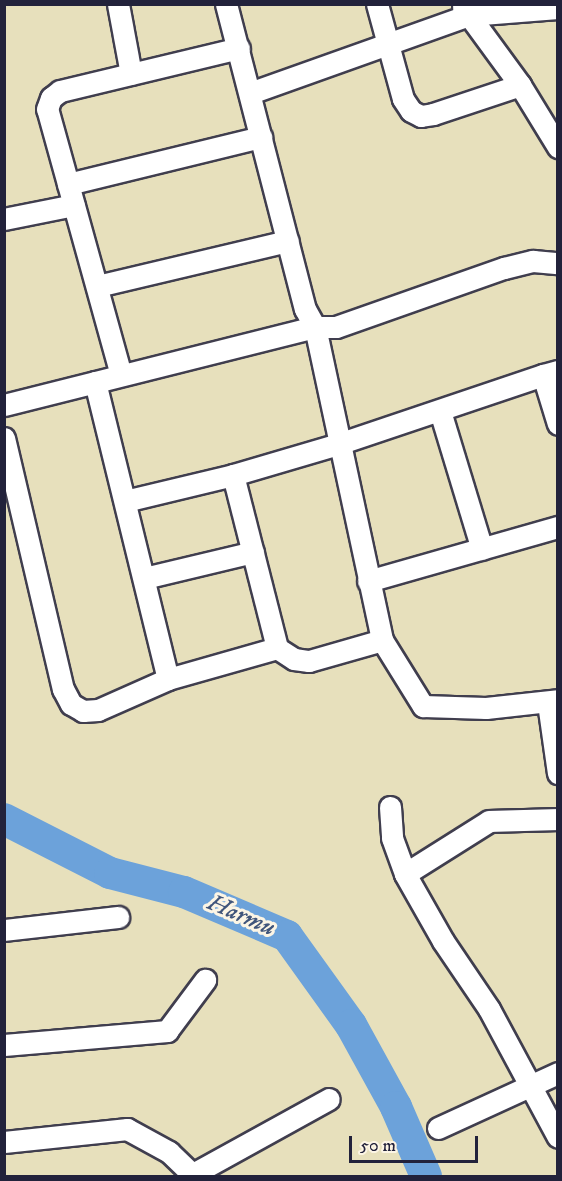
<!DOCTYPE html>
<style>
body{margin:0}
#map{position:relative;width:562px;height:1181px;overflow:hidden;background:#e7e0bc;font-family:"IM FELL DW Pica",serif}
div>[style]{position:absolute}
.river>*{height:32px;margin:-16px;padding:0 16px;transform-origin:16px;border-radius:16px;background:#6ca2da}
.roads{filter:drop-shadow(2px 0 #403e4e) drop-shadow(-2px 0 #403e4e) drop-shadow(0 2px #403e4e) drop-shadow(0 -2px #403e4e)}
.minor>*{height:21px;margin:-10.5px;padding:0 10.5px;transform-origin:10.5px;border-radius:10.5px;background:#fff}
span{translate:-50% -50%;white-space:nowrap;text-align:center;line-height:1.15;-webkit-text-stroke:6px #fcf5e5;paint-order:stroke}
.water-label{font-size:24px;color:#40557b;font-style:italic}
.frame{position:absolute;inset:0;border:6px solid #22223b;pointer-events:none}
.scale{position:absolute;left:349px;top:1136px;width:129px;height:27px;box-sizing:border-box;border:3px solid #22223b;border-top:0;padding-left:8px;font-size:18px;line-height:21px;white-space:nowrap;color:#22223b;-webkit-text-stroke:4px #fcf5e5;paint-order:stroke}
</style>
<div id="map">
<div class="river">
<div style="left:4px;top:819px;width:119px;rotate:27deg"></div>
<div style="left:110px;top:873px;width:76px;rotate:14.4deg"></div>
<div style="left:184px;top:892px;width:112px;rotate:23.1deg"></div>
<div style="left:287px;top:936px;width:110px;rotate:54.3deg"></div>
<div style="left:351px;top:1025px;width:94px;rotate:61.2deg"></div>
<div style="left:396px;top:1107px;width:75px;rotate:66.5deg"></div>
</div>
<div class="roads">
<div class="minor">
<div style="left:118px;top:4px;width:71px;rotate:79.5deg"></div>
<div style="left:226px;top:4px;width:315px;rotate:75.5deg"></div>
<div style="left:305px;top:309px;width:21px;rotate:61deg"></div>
<div style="left:315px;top:327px;width:21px"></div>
<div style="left:336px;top:327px;width:178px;rotate:-19.4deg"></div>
<div style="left:504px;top:268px;width:30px;rotate:-14deg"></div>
<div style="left:533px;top:261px;width:25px;rotate:5deg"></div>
<div style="left:377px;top:4px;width:98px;rotate:74.7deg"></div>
<div style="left:403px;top:99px;width:14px;rotate:56deg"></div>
<div style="left:411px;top:111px;width:11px;rotate:27deg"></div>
<div style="left:421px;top:116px;width:12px;rotate:-9deg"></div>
<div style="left:433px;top:114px;width:92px;rotate:-18.4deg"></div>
<div style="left:463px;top:7px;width:97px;rotate:53.8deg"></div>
<div style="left:520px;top:85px;width:73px;rotate:58.5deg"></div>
<div style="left:250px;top:93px;width:232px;rotate:-19.6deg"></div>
<div style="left:469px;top:15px;width:89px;rotate:-4.5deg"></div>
<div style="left:68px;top:184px;width:199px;rotate:-13.7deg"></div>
<div style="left:4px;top:219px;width:71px;rotate:-11.3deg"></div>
<div style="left:97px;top:286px;width:196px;rotate:-13.3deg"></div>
<div style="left:558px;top:371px;width:16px;rotate:165deg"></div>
<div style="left:543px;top:375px;width:51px;rotate:73deg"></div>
<div style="left:121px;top:375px;width:276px;rotate:-105.5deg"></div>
<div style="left:47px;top:109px;width:12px;rotate:-70deg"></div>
<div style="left:51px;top:98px;width:11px;rotate:-38deg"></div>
<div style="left:60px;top:91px;width:184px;rotate:-13.5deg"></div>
<div style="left:95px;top:382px;width:306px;rotate:76.2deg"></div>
<div style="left:4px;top:405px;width:321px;rotate:-14.1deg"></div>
<div style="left:315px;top:327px;width:320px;rotate:77.9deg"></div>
<div style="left:382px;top:640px;width:78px;rotate:58.2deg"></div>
<div style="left:423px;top:706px;width:63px;rotate:1.8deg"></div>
<div style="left:486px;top:708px;width:72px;rotate:-6.3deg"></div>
<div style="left:440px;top:411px;width:144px;rotate:73.1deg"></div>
<div style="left:4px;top:438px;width:258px;rotate:76.8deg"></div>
<div style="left:63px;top:689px;width:17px;rotate:62deg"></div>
<div style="left:71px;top:704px;width:14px;rotate:30deg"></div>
<div style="left:83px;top:711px;width:15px;rotate:-4deg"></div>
<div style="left:98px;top:710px;width:77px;rotate:-23.9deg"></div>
<div style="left:168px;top:679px;width:113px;rotate:-15.9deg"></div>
<div style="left:277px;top:648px;width:20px;rotate:33deg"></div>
<div style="left:294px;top:659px;width:15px;rotate:8deg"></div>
<div style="left:309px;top:661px;width:76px;rotate:-16deg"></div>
<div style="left:233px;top:475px;width:179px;rotate:75.7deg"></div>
<div style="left:125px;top:501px;width:111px;rotate:-13.5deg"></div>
<div style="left:233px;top:475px;width:109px;rotate:-16.4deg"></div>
<div style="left:338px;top:444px;width:216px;rotate:-18.6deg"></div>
<div style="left:144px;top:578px;width:112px;rotate:-13.4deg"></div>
<div style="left:368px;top:581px;width:198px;rotate:-15.9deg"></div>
<div style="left:548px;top:703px;width:71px;rotate:81.9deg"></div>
<div style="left:390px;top:807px;width:31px;rotate:86deg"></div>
<div style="left:392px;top:838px;width:38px;rotate:70deg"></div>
<div style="left:405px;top:874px;width:77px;rotate:60.4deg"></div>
<div style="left:443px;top:941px;width:82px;rotate:55.9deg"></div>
<div style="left:489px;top:1009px;width:145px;rotate:61.7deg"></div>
<div style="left:405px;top:874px;width:99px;rotate:-32.2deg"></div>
<div style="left:489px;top:821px;width:69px;rotate:-1.7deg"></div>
<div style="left:4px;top:930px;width:115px;rotate:-6.5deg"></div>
<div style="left:4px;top:1045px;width:164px;rotate:-4.9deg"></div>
<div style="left:167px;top:1031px;width:64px;rotate:-53.3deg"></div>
<div style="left:438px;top:1128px;width:132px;rotate:-24.6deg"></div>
<div style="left:4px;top:1142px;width:124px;rotate:-6deg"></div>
<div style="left:127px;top:1129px;width:48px;rotate:28.7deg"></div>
<div style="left:169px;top:1152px;width:35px;rotate:44deg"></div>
<div style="left:193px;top:1174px;width:155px;rotate:-28.9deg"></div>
</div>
</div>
<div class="water-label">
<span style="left:241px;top:916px;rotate:23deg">Harmu</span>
</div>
<div class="frame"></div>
<div class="scale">50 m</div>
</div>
